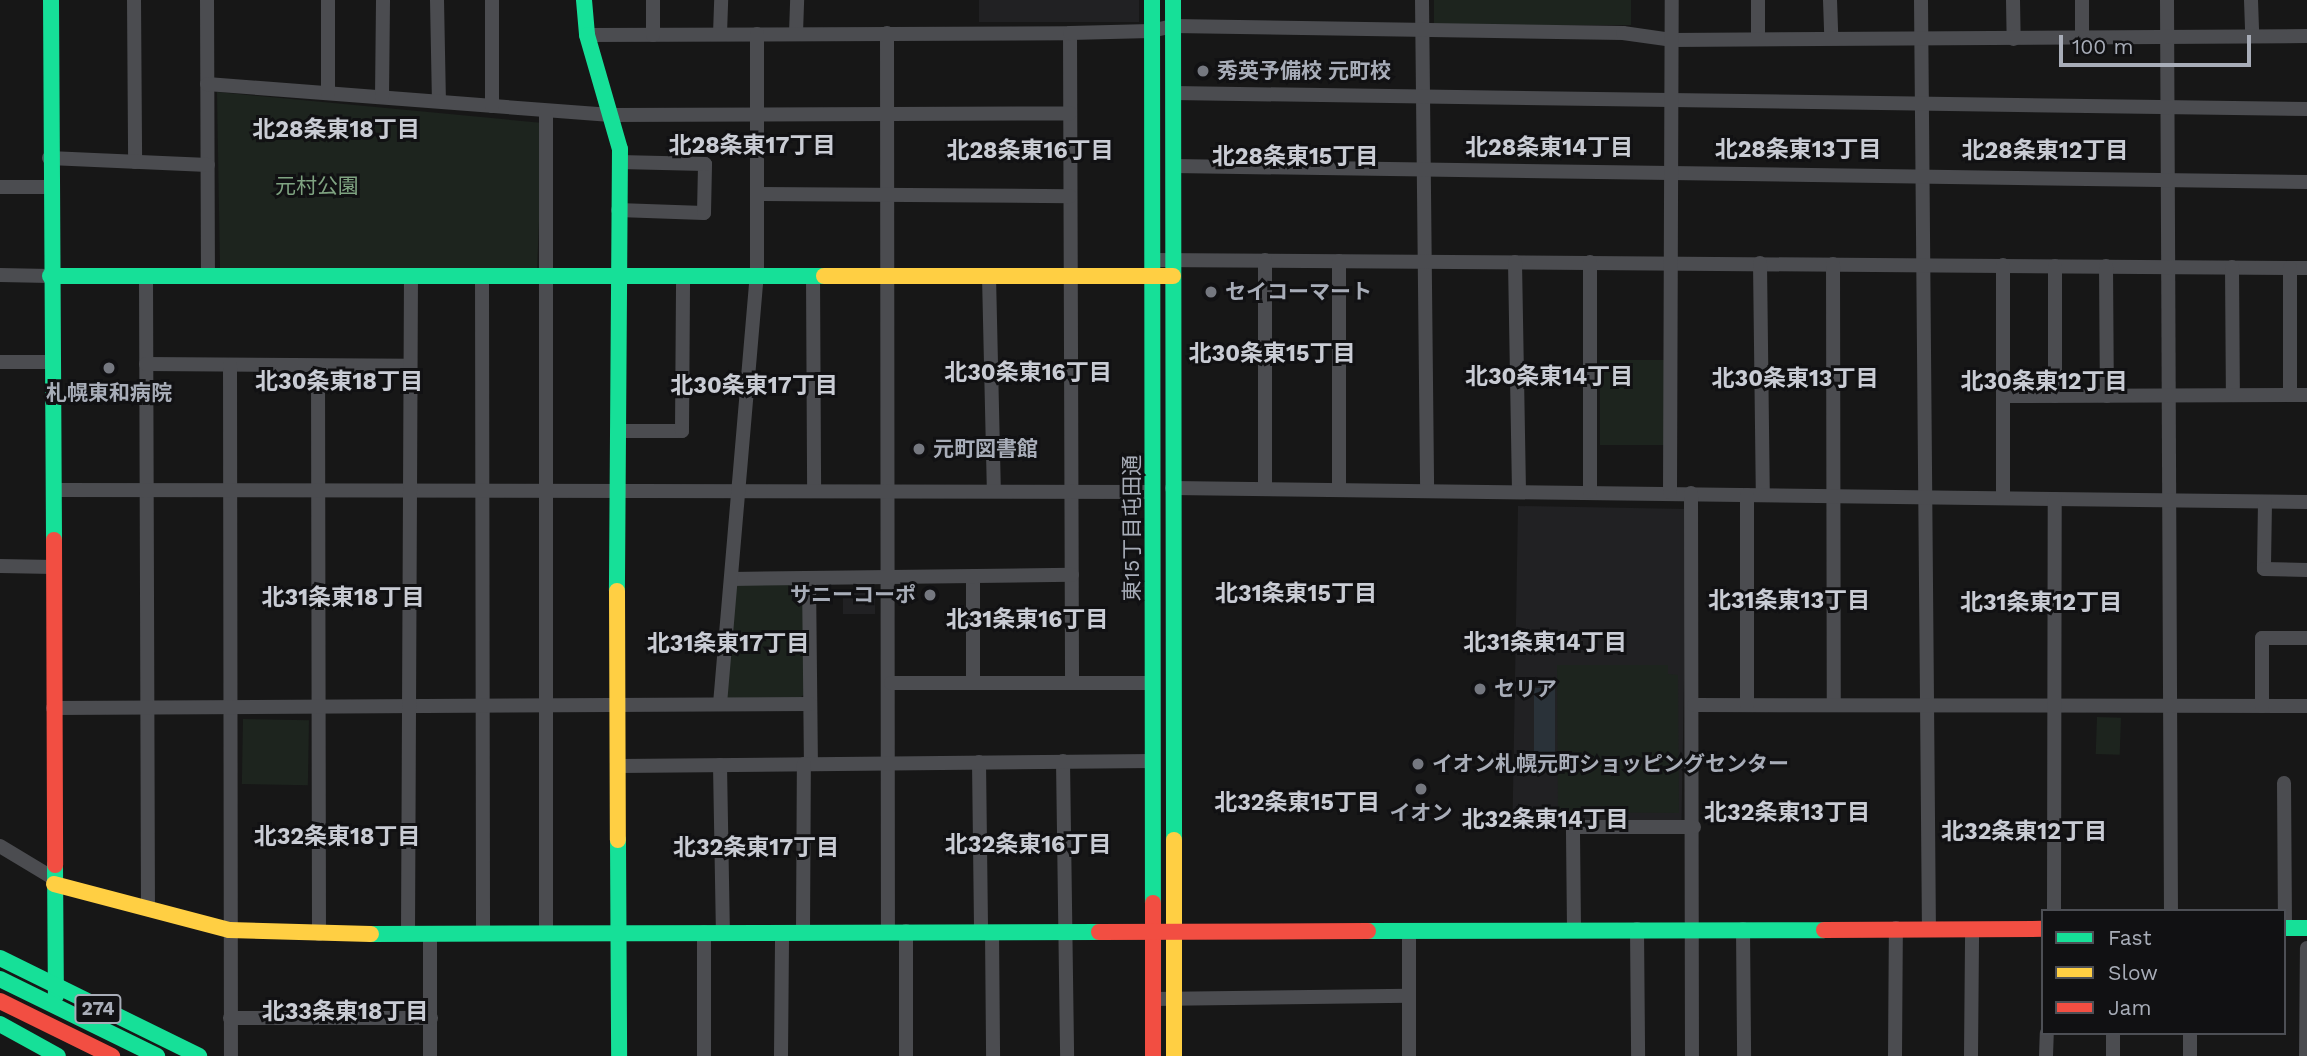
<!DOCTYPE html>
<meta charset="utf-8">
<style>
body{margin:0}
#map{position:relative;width:2307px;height:1056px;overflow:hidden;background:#171717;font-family:"Work Sans","Noto Sans JP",sans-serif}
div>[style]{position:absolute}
.built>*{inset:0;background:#212123;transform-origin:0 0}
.green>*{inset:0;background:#1d241e;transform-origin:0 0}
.water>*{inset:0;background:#2a3239;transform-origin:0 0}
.street>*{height:14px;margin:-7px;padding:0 7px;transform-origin:7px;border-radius:7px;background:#4b4c50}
.fast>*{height:16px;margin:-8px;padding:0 8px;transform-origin:8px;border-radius:8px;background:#16e098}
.slow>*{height:16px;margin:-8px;padding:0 8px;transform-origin:8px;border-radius:8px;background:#ffcf43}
.jam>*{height:16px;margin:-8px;padding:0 8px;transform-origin:8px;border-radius:8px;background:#f24e42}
.fast-bridge>*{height:16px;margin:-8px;padding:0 8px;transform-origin:8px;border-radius:8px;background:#16e098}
.jam-bridge>*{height:16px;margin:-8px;padding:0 8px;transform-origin:8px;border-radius:8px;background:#f24e42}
.dots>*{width:19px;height:19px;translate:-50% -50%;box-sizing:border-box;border:4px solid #111113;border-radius:50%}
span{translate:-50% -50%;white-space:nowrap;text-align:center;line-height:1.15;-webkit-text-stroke:6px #111113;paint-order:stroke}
.shield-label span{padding:2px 5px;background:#111113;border:2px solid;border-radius:5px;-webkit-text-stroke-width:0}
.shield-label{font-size:19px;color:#a8adb8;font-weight:700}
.poi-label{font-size:21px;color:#a8adb8;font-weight:700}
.left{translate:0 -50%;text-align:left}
.right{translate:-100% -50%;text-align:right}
.park-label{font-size:21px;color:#7fa381}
.street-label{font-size:21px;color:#a8adb8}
.neighbourhood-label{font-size:23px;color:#c9ccd4;font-weight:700}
.legend{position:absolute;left:2041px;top:909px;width:245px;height:126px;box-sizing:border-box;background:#111113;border:2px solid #4d4f55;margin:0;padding:9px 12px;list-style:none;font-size:21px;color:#a8adb8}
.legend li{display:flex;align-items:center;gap:14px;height:35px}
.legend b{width:35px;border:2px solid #4d4f55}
.scale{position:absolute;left:2059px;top:35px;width:192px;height:32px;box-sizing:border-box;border:4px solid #a8adb8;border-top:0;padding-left:9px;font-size:21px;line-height:24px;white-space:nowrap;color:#a8adb8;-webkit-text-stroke:5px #111113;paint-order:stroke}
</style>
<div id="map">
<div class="built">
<div style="left:979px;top:0;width:160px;height:22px"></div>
<div style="left:1518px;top:506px;width:169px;height:315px;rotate:1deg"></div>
<div style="left:843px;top:593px;width:32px;height:21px"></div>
</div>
<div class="green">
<div style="left:1434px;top:0;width:197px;height:25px"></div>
<div style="clip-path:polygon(217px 92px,543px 123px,537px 271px,220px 268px)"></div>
<div style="left:1600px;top:360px;width:66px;height:85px"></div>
<div style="clip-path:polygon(804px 582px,807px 692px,801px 697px,726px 698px,736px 583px)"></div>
<div style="clip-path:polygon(1557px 665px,1668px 665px,1668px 674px,1678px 675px,1679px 813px,1558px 812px)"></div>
<div style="left:2097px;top:717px;width:24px;height:37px;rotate:2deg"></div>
<div style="left:243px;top:719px;width:66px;height:65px;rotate:1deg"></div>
</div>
<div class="water">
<div style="left:1534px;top:688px;width:21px;height:65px"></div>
</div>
<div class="street">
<div style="left:134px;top:0;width:162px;rotate:89.6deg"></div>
<div style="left:207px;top:0;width:276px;rotate:89.8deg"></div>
<div style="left:437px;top:0;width:101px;rotate:88.9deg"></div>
<div style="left:1422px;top:0;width:490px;rotate:89.4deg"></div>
<div style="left:1758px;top:0;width:38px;rotate:90deg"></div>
<div style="left:1830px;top:0;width:37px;rotate:88deg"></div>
<div style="left:1921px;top:0;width:929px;rotate:89.51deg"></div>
<div style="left:2013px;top:0;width:39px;rotate:89deg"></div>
<div style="left:2082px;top:0;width:39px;rotate:90deg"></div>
<div style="left:2167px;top:0;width:911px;rotate:89.75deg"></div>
<div style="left:2251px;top:0;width:36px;rotate:88deg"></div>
<div style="left:796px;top:33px;width:33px;rotate:-88deg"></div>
<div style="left:887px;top:33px;width:898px;rotate:89.94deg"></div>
<div style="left:1070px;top:33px;width:650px;rotate:89.82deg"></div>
<div style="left:720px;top:34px;width:34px;rotate:-88deg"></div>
<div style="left:587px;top:35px;width:483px;rotate:-0.2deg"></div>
<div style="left:1070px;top:33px;width:81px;rotate:-1.4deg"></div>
<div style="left:1151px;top:31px;width:23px;rotate:-13deg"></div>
<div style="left:1173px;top:26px;width:450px;rotate:0.9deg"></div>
<div style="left:1623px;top:33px;width:49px;rotate:8.1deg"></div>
<div style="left:1672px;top:40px;width:635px;rotate:-0.36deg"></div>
<div style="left:653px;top:35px;width:35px;rotate:-90deg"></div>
<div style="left:207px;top:84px;width:405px;rotate:4.4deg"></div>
<div style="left:611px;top:115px;width:459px;rotate:-0.2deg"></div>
<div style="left:328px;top:93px;width:93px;rotate:-90deg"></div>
<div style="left:1173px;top:93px;width:1134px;rotate:0.81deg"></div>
<div style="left:382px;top:97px;width:97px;rotate:-89.4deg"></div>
<div style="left:492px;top:106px;width:106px;rotate:-90deg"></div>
<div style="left:49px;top:158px;width:159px;rotate:2.5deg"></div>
<div style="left:1173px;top:166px;width:1134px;rotate:0.81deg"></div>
<div style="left:0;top:187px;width:50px"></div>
<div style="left:758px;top:194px;width:312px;rotate:0.4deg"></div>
<div style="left:618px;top:210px;width:86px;rotate:2deg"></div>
<div style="left:704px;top:213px;width:49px;rotate:-88.8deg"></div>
<div style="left:705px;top:164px;width:86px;rotate:-178.7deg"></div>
<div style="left:1153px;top:260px;width:1154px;rotate:0.4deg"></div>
<div style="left:1515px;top:262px;width:230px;rotate:89deg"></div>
<div style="left:1760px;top:263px;width:232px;rotate:89.3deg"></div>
<div style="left:1833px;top:264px;width:441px;rotate:89.9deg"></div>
<div style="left:2055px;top:266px;width:130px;rotate:90deg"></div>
<div style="left:2106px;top:266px;width:130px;rotate:89.6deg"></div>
<div style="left:2232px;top:267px;width:128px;rotate:89.6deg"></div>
<div style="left:2290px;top:268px;width:127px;rotate:90deg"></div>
<div style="left:0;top:275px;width:50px;rotate:1.1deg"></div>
<div style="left:146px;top:276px;width:633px;rotate:89.82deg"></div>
<div style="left:482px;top:276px;width:657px;rotate:89.91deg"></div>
<div style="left:813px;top:276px;width:215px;rotate:89.7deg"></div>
<div style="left:989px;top:276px;width:215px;rotate:88.7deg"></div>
<div style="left:0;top:362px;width:51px"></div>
<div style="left:146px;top:364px;width:264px;rotate:0.4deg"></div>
<div style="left:230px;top:365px;width:691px;rotate:89.92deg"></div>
<div style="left:318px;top:367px;width:567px;rotate:89.9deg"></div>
<div style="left:2004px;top:396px;width:303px;rotate:-0.2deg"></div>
<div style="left:617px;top:431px;width:65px"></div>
<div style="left:682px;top:431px;width:155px;rotate:-89.6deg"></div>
<div style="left:1172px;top:488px;width:1135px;rotate:0.71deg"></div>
<div style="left:1265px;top:488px;width:228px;rotate:-90deg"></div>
<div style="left:1339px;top:489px;width:228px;rotate:-90deg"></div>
<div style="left:53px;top:490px;width:1100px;rotate:0.1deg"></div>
<div style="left:1590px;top:492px;width:230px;rotate:-90deg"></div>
<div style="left:1670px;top:492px;width:492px;rotate:-89.8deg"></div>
<div style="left:1691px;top:493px;width:563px;rotate:89.9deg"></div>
<div style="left:2003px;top:498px;width:233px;rotate:-90deg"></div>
<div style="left:2265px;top:502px;width:67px;rotate:90.9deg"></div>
<div style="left:2264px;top:569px;width:43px;rotate:1.3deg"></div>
<div style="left:0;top:566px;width:54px;rotate:1.1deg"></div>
<div style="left:973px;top:576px;width:107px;rotate:90deg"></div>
<div style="left:809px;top:578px;width:186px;rotate:89.4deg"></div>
<div style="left:731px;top:579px;width:341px;rotate:-0.7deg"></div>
<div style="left:891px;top:683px;width:262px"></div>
<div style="left:720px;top:704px;width:430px;rotate:-85.1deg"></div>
<div style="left:757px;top:276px;width:242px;rotate:-90deg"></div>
<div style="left:1694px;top:705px;width:613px;rotate:0.09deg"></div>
<div style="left:1747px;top:705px;width:210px;rotate:-90deg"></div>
<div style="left:2262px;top:706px;width:68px;rotate:-90deg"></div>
<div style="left:2262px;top:638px;width:45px"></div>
<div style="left:53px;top:708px;width:757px;rotate:-0.3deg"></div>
<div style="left:1063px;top:761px;width:295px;rotate:89.2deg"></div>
<div style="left:979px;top:762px;width:170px;rotate:89.3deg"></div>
<div style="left:720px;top:765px;width:167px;rotate:89deg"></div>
<div style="left:619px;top:766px;width:534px;rotate:-0.54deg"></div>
<div style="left:2284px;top:783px;width:145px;rotate:89.6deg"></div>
<div style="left:0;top:846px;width:62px;rotate:31.1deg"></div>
<div style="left:2054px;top:911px;width:412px;rotate:-89.9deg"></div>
<div style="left:1574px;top:929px;width:102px;rotate:-90.6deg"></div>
<div style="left:1573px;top:827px;width:121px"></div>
<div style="left:1637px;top:929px;width:127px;rotate:89.5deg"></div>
<div style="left:1743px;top:929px;width:127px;rotate:89.5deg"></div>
<div style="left:546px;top:932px;width:821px;rotate:-90deg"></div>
<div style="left:704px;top:932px;width:124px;rotate:90deg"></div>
<div style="left:803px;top:932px;width:168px;rotate:-89.7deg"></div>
<div style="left:992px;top:932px;width:124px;rotate:89.5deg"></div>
<div style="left:408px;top:933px;width:657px;rotate:-89.74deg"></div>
<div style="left:430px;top:933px;width:123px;rotate:90deg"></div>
<div style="left:1153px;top:999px;width:256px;rotate:-0.7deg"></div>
<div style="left:230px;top:1018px;width:201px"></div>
<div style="left:781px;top:1056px;width:124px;rotate:-89.5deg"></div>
<div style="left:906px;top:1056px;width:125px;rotate:-90deg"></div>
<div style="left:1409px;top:1056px;width:126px;rotate:-90deg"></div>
<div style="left:1895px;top:1056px;width:128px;rotate:-89.6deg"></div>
<div style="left:1971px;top:1056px;width:127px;rotate:-89.5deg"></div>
<div style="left:2046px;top:1056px;width:23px;rotate:-88deg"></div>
<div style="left:2113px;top:1056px;width:23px;rotate:-90deg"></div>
<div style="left:2190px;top:1056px;width:23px;rotate:-90deg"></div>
<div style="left:2306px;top:1056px;width:108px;rotate:-89.5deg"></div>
</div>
<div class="fast">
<div style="left:51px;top:0;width:540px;rotate:89.68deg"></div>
<div style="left:584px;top:0;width:35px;rotate:85deg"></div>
<div style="left:587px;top:35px;width:119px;rotate:73.9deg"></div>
<div style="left:620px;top:149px;width:442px;rotate:90.4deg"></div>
<div style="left:1152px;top:0;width:903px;rotate:89.94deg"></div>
<div style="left:1173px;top:0;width:840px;rotate:89.93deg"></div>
<div style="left:50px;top:276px;width:774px"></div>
<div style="left:618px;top:840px;width:216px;rotate:89.7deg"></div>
<div style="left:55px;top:865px;width:131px;rotate:89.6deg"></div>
<div style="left:2284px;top:928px;width:23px"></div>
<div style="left:1368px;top:931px;width:456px;rotate:-0.1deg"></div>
<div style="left:371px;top:934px;width:728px;rotate:-0.16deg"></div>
<div style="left:0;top:958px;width:222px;rotate:26.2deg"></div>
<div style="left:0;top:1024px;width:66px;rotate:28.9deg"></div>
</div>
<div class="slow">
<div style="left:824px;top:276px;width:349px"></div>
<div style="left:617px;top:591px;width:249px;rotate:89.8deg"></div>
<div style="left:1174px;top:840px;width:216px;rotate:90deg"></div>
<div style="left:54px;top:884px;width:181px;rotate:14.7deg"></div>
<div style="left:229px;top:930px;width:142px;rotate:1.6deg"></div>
</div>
<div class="jam">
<div style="left:54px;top:540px;width:325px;rotate:89.8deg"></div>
<div style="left:1153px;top:903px;width:153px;rotate:90deg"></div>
<div style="left:1824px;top:930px;width:219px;rotate:-0.3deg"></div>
<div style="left:1099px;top:932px;width:269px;rotate:-0.2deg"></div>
</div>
<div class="fast-bridge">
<div style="left:0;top:979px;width:175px;rotate:26.1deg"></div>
</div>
<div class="jam-bridge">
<div style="left:0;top:1001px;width:125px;rotate:26.2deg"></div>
</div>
<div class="dots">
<div style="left:1203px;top:71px;background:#757880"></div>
<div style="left:1211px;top:292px;background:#757880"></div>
<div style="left:109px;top:368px;background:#757880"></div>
<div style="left:919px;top:449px;background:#757880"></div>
<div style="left:930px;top:595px;background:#757880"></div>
<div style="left:1480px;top:689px;background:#757880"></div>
<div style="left:1418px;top:764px;background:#757880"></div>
<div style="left:1421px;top:789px;background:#757880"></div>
</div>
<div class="shield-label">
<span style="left:98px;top:1009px">274</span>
</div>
<div class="poi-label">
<span class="left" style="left:1217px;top:71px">秀英予備校 元町校</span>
<span class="left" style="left:1225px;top:292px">セイコーマート</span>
<span style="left:109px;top:393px">札幌東和病院</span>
<span class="left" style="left:933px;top:449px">元町図書館</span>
<span class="right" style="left:916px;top:595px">サニーコーポ</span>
<span class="left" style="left:1494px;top:689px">セリア</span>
<span class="left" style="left:1432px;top:764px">イオン札幌元町ショッピングセンター</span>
<span style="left:1421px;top:813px">イオン</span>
</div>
<div class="park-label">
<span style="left:317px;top:186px">元村公園</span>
</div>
<div class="street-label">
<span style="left:1132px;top:528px;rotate:-90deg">東15丁目屯田通</span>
</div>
<div class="neighbourhood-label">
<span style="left:336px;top:130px">北28条東18丁目</span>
<span style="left:752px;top:146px">北28条東17丁目</span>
<span style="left:1549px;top:148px">北28条東14丁目</span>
<span style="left:1798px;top:150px">北28条東13丁目</span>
<span style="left:1030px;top:151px">北28条東16丁目</span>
<span style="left:2045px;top:151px">北28条東12丁目</span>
<span style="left:1295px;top:157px">北28条東15丁目</span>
<span style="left:1272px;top:354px">北30条東15丁目</span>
<span style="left:1028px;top:373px">北30条東16丁目</span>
<span style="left:1549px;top:377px">北30条東14丁目</span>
<span style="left:1795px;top:379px">北30条東13丁目</span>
<span style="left:339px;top:382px">北30条東18丁目</span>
<span style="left:2044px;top:382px">北30条東12丁目</span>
<span style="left:754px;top:386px">北30条東17丁目</span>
<span style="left:1296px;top:594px">北31条東15丁目</span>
<span style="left:343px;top:598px">北31条東18丁目</span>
<span style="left:1789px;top:601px">北31条東13丁目</span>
<span style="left:2041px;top:603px">北31条東12丁目</span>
<span style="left:1027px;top:620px">北31条東16丁目</span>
<span style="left:1545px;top:643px">北31条東14丁目</span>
<span style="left:728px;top:644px">北31条東17丁目</span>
<span style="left:1297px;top:803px">北32条東15丁目</span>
<span style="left:1787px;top:813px">北32条東13丁目</span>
<span style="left:1545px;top:820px">北32条東14丁目</span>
<span style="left:2024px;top:832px">北32条東12丁目</span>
<span style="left:337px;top:837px">北32条東18丁目</span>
<span style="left:1028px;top:845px">北32条東16丁目</span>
<span style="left:756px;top:848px">北32条東17丁目</span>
<span style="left:345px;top:1012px">北33条東18丁目</span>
</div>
<ul class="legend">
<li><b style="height:9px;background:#16e098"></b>Fast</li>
<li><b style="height:9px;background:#ffcf43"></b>Slow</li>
<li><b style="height:9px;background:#f24e42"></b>Jam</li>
</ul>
<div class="scale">100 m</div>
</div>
